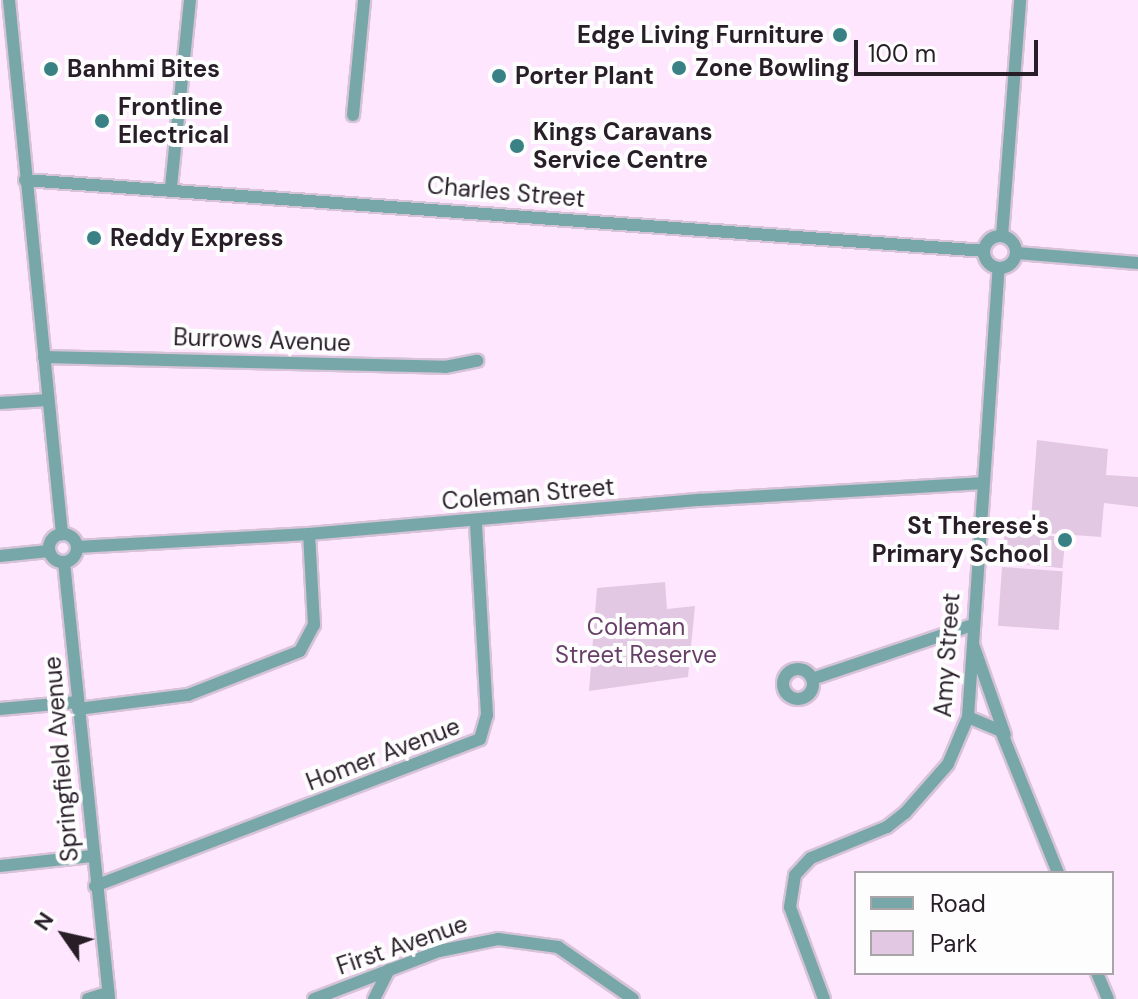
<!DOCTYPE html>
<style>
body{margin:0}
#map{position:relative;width:1138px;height:999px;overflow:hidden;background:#fee7fe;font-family:"DM Sans",sans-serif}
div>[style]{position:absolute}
.green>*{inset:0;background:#e3c8e3;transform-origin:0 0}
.roads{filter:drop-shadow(2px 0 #d7c3d7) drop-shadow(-2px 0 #d7c3d7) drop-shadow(0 2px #d7c3d7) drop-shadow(0 -2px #d7c3d7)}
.minor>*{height:12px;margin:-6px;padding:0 6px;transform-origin:6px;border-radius:6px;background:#77a7a9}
.minor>.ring{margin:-6px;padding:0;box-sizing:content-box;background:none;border:12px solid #77a7a9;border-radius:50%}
.dots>*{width:22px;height:22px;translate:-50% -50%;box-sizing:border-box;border:4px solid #fdfdfd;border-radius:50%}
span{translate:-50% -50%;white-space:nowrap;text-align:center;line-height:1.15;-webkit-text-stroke:8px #fdfdfd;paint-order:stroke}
.poi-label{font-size:24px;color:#281e28;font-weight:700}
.right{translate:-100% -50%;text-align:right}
.left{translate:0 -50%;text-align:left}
.street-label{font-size:24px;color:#281e28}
.park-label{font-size:24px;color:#683f68}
.legend{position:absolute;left:854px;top:871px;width:260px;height:104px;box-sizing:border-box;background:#fdfdfd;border:2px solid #a8a4a8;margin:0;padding:10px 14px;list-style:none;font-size:24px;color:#281e28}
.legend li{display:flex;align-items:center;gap:16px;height:40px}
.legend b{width:40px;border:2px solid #a8a4a8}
.north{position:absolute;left:24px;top:895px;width:80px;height:80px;-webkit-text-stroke:6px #fdfdfd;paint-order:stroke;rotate:304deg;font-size:22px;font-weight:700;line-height:32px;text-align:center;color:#281e28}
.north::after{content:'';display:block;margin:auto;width:28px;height:36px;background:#281e28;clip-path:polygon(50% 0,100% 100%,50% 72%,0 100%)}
.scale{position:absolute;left:854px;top:40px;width:184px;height:36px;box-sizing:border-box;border:4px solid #281e28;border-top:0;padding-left:10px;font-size:24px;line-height:28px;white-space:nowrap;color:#281e28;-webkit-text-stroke:6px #fdfdfd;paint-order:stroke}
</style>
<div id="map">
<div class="green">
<div style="clip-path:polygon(1037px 440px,1108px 449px,1106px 475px,1138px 477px,1138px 507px,1104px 503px,1101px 537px,1030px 532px)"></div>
<div style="left:1005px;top:531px;width:61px;height:31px;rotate:6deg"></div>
<div style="left:1002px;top:567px;width:61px;height:59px;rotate:4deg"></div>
<div style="clip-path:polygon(665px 582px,667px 609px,695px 606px,688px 677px,589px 691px,597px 588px)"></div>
</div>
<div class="roads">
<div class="minor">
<div style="left:9px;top:0;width:537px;rotate:84.33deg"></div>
<div style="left:353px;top:115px;width:116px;rotate:-84.5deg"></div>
<div style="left:25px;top:180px;width:962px;rotate:4.23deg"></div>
<div style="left:171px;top:187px;width:188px;rotate:-84.2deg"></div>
<div style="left:1002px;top:236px;width:237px;rotate:-85.6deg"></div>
<div class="ring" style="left:984px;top:236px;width:20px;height:20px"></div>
<div style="left:1017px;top:253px;width:121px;rotate:4.7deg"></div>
<div style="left:44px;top:357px;width:401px;rotate:1.4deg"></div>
<div style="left:445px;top:367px;width:33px;rotate:-11deg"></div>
<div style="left:0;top:403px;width:48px;rotate:-3.6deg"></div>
<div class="ring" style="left:49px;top:534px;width:16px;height:16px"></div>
<div style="left:77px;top:547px;width:232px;rotate:-3.2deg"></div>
<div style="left:309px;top:534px;width:392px;rotate:-5deg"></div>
<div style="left:700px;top:500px;width:283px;rotate:-3.4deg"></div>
<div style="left:0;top:556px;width:49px;rotate:-5.8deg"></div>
<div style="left:64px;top:562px;width:439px;rotate:84.1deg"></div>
<div style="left:974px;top:647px;width:93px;rotate:70.6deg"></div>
<div class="ring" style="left:783px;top:669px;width:18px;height:18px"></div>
<div style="left:812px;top:679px;width:169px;rotate:-18.6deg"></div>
<div style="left:0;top:709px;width:78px;rotate:-5.1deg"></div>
<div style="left:78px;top:709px;width:111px;rotate:-7.3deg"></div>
<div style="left:188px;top:695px;width:120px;rotate:-21.4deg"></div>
<div style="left:300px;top:651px;width:30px;rotate:-62deg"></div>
<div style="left:314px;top:625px;width:91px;rotate:-93.1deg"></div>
<div style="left:968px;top:717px;width:36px;rotate:23deg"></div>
<div style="left:1001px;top:731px;width:153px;rotate:68.1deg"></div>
<div style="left:0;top:866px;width:93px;rotate:-6.2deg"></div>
<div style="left:95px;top:886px;width:412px;rotate:-20.9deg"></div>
<div style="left:480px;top:739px;width:25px;rotate:-74deg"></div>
<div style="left:487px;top:715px;width:193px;rotate:-93.3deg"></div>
<div style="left:1097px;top:973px;width:28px;rotate:67deg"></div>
<div style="left:88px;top:999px;width:21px;rotate:-17deg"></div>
<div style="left:314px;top:999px;width:134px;rotate:-21deg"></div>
<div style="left:439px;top:951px;width:60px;rotate:-11.5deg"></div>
<div style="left:498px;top:939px;width:61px;rotate:7.6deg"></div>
<div style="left:558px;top:947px;width:91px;rotate:34.7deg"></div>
<div style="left:374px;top:999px;width:33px;rotate:-63deg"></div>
<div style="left:824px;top:999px;width:98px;rotate:-110.3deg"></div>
<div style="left:790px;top:907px;width:32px;rotate:-81deg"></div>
<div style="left:795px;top:875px;width:23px;rotate:-47deg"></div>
<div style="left:811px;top:858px;width:82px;rotate:-22.2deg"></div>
<div style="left:887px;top:827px;width:23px;rotate:-38deg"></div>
<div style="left:905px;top:813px;width:65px;rotate:-48.7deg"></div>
<div style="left:948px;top:764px;width:51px;rotate:-66.9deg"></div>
<div style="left:968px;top:717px;width:450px;rotate:-86.1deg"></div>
</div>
</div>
<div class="dots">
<div style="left:840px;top:35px;background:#398184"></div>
<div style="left:679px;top:68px;background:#398184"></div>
<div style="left:51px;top:69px;background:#398184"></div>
<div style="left:499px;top:76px;background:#398184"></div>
<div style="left:102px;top:121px;background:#398184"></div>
<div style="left:517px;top:146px;background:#398184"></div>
<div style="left:94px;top:238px;background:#398184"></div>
<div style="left:1065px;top:540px;background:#398184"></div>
</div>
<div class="poi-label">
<span class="right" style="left:824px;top:35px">Edge Living Furniture</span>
<span class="left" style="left:695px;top:68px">Zone Bowling</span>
<span class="left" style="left:67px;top:69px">Banhmi Bites</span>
<span class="left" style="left:515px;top:76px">Porter Plant</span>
<span class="left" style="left:118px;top:121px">Frontline<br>Electrical</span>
<span class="left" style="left:533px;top:146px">Kings Caravans<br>Service Centre</span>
<span class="left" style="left:110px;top:238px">Reddy Express</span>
<span class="right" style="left:1049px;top:540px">St Therese's<br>Primary School</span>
</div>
<div class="street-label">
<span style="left:506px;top:192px;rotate:5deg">Charles Street</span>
<span style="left:262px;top:340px;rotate:2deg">Burrows Avenue</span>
<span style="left:528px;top:494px;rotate:-5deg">Coleman Street</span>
<span style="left:947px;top:655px;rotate:-86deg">Amy Street</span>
<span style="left:383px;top:754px;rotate:-21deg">Homer Avenue</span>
<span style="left:61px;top:759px;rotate:-95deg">Springfield Avenue</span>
<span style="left:402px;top:945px;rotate:-19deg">First Avenue</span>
</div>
<div class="park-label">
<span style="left:636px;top:641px">Coleman<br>Street Reserve</span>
</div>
<ul class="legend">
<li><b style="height:10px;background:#77a7a9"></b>Road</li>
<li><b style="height:22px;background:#e3c8e3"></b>Park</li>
</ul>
<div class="north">N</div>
<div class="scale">100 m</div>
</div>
